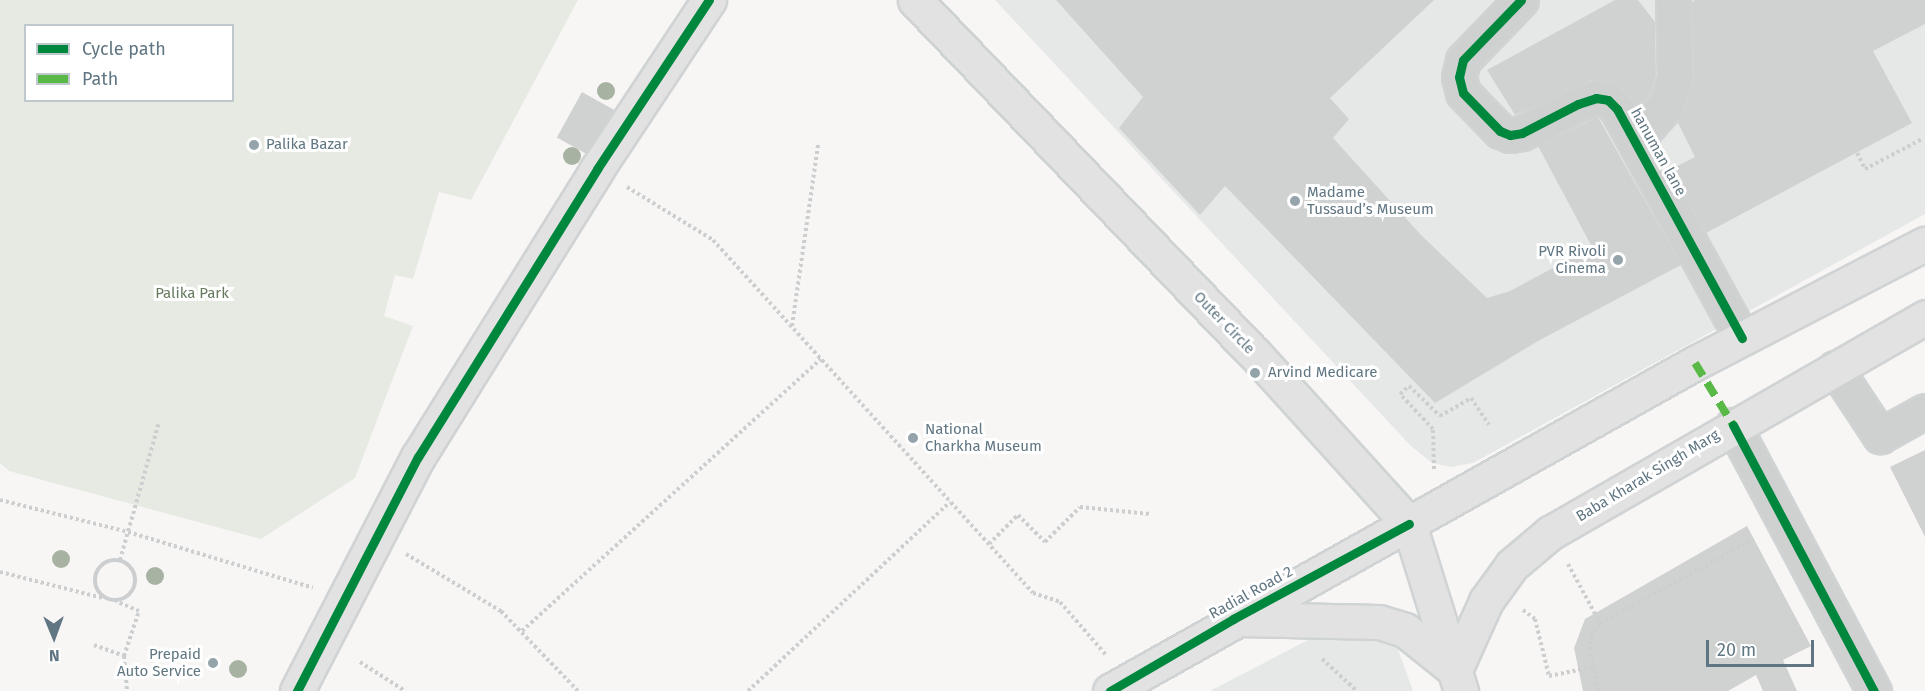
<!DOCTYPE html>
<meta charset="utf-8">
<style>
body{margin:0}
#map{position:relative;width:1925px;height:691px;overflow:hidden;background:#f7f6f5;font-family:"Fira Sans",sans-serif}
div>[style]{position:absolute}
.built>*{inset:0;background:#e6e8e8}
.green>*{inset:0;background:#e7eae3}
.building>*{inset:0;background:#d0d2d2;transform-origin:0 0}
.path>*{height:4px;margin-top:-2px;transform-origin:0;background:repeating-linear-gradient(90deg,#cccecf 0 3px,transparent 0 6px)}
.path>.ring{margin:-2px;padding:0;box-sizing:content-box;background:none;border:4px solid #cccecf;border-radius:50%}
.roads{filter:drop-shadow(2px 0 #d0d3d4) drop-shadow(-2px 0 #d0d3d4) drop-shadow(0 2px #d0d3d4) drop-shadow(0 -2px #d0d3d4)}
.street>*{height:33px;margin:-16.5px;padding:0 16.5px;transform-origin:16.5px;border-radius:16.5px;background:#cfd0d0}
.secondary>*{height:33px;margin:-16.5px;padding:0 16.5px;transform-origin:16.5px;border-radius:16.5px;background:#e2e2e2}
.quiet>*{height:8px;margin-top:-4px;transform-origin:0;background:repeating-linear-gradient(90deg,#58b947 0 15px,transparent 0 23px)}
.cycleway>*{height:9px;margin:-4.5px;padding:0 4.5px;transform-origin:4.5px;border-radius:4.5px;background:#00873e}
.trees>*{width:18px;height:18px;margin:-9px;border-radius:50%;background:#a7b2a2}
.dots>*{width:16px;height:16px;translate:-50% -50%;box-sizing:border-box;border:3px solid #fff;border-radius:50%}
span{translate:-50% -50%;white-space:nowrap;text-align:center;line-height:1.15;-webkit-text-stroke:6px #fff;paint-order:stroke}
.poi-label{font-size:15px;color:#607682}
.left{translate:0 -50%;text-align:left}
.right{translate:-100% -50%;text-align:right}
.street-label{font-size:15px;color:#607682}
.park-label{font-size:15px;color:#667a5f}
.legend{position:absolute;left:24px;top:24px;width:210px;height:78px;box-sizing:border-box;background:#fff;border:2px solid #bfc8cd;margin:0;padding:8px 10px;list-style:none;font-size:18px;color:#607682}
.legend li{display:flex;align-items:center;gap:12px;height:30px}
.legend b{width:30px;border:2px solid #bfc8cd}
.north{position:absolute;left:24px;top:607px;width:60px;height:60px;-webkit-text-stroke:4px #fff;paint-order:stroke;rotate:179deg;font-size:16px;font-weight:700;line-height:24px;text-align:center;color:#607682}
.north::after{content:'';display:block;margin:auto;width:21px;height:27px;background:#607682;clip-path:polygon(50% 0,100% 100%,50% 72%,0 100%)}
.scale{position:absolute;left:1706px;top:640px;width:108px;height:27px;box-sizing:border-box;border:3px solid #607682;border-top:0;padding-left:8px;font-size:18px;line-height:21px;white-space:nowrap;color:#607682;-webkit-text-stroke:4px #fff;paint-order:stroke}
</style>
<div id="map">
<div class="built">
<div style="clip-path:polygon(995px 0,1925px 0,1925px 214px,1473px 463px,1451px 467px,1432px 463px,1410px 445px)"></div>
<div style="clip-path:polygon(1333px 627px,1395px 641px,1413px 691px,1210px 691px)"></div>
</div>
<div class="green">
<div style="clip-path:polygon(evenodd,0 0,578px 0,471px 200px,439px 192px,413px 279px,395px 275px,384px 316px,413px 326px,355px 478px,261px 539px,9px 471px,0 463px,0 0,26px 26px,232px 26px,232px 100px,26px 100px,26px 26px)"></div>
</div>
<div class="building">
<div style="clip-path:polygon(1056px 0,1434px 0,1330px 98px,1349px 119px,1333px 138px,1421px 235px,1487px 298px,1510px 291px,1592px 247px,1538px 146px,1598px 117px,1681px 265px,1538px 341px,1435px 403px,1225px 186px,1200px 215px,1119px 128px,1143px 97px)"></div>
<div style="clip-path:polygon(1615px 0,1638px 0,1655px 22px,1656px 77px,1649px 97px,1638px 109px,1621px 86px,1591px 80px,1515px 115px,1487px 70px)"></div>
<div style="clip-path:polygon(1695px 0,1925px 0,1925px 24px,1873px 51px,1912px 123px,1706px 233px,1671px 169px,1695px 157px,1677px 121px,1694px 80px,1692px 2px)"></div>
<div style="left:582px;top:92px;width:37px;height:52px;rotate:29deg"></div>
<div style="clip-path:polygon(1925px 450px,1925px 537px,1890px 467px)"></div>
<div style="clip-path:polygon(1747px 526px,1811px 646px,1783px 660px,1797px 691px,1763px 691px,1756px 675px,1728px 691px,1583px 691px,1574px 648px,1585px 619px)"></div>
</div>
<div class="path">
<div style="left:1857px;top:153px;width:18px;rotate:63deg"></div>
<div style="left:1865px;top:169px;width:64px;rotate:-27.8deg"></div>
<div style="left:627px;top:187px;width:101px;rotate:31.6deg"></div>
<div style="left:713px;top:240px;width:476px;rotate:47.8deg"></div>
<div style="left:1033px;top:593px;width:28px;rotate:18deg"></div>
<div style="left:1060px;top:602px;width:70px;rotate:49deg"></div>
<div style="left:792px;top:326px;width:183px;rotate:-81.8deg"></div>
<div style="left:1434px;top:469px;width:40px;rotate:-91.4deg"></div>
<div style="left:1433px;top:429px;width:48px;rotate:-133.3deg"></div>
<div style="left:1400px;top:394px;width:12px;rotate:-42deg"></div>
<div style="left:1409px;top:386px;width:43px;rotate:44.1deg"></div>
<div style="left:1440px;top:416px;width:36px;rotate:-30deg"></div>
<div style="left:1471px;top:398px;width:32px;rotate:56deg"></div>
<div style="left:0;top:500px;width:132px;rotate:14deg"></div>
<div style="left:128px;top:532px;width:193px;rotate:16.8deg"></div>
<div style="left:989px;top:544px;width:41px;rotate:-45deg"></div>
<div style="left:1018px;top:515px;width:38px;rotate:45deg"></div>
<div style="left:1045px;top:542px;width:49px;rotate:-45deg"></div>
<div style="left:1080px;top:507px;width:70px;rotate:5.7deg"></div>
<div style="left:406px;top:554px;width:111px;rotate:31deg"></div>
<div style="left:501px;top:611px;width:111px;rotate:46.1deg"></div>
<div class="ring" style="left:95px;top:560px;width:36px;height:36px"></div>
<div style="left:120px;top:560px;width:143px;rotate:-74.2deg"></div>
<div style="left:1568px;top:564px;width:67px;rotate:61.5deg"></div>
<div style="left:0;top:572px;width:106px;rotate:14.2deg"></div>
<div style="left:1523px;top:610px;width:15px;rotate:37deg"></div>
<div style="left:1535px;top:619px;width:59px;rotate:76.2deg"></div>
<div style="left:1549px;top:676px;width:45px;rotate:-11.6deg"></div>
<div style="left:522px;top:631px;width:404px;rotate:-42.3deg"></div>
<div style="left:94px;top:645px;width:32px;rotate:20deg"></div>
<div style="left:124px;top:656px;width:47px;rotate:-71.6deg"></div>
<div style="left:139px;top:611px;width:25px;rotate:-157deg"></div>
<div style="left:124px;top:656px;width:35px;rotate:85deg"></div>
<div style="left:1322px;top:659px;width:47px;rotate:42.4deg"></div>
<div style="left:360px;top:662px;width:54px;rotate:32.8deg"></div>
<div style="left:748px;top:691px;width:277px;rotate:-43.1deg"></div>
<div style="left:1598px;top:691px;width:42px;rotate:-101deg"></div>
<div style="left:1590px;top:650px;width:14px;rotate:-86deg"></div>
<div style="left:1591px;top:636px;width:16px;rotate:-55deg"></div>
<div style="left:1600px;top:623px;width:175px;rotate:-28.6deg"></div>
</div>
<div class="roads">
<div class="street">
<div style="left:1521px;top:0;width:83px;rotate:134deg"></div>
<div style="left:1463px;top:60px;width:17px;rotate:103deg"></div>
<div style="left:1459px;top:77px;width:16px;rotate:76deg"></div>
<div style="left:1463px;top:93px;width:53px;rotate:45.8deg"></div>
<div style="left:1500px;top:131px;width:11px;rotate:22deg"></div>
<div style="left:1510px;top:135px;width:12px;rotate:-9deg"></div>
<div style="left:1522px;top:133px;width:63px;rotate:-27.4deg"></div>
<div style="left:1578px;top:104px;width:19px;rotate:-18deg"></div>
<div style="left:1596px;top:98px;width:12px;rotate:9deg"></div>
<div style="left:1608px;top:100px;width:13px;rotate:45deg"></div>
<div style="left:1617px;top:109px;width:261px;rotate:61.4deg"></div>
<div style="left:1635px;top:141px;width:45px;rotate:-48.6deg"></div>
<div style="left:1665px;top:107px;width:29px;rotate:-70deg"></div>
<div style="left:1675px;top:80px;width:80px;rotate:-91.4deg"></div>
<div style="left:1835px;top:368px;width:82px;rotate:56.5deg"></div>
<div style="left:1880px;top:436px;width:51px;rotate:-29.1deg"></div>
<div style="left:1733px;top:425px;width:301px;rotate:62.1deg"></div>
</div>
<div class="secondary">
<div style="left:915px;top:0;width:489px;rotate:46.2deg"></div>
<div style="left:1254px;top:353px;width:231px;rotate:47.8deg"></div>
<div style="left:1409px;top:524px;width:175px;rotate:72.7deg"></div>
<div style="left:1238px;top:619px;width:141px;rotate:1.2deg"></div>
<div style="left:1379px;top:622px;width:27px;rotate:17deg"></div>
<div style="left:1405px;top:630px;width:64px;rotate:38.7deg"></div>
<div style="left:1455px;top:670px;width:76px;rotate:-65.8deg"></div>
<div style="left:1486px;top:601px;width:44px;rotate:-54.2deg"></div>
<div style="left:1512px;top:565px;width:50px;rotate:-40.1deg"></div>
<div style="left:1550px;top:533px;width:433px;rotate:-29.9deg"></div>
<div style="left:297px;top:691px;width:263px;rotate:-62.7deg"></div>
<div style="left:418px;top:457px;width:339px;rotate:-58.1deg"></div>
<div style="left:597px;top:169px;width:203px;rotate:-56.5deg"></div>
<div style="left:1110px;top:691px;width:671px;rotate:-29.28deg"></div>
<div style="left:1695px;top:363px;width:259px;rotate:-27.4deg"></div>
</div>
</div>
<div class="quiet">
<div style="left:1695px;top:363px;width:73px;rotate:58.5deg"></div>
</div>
<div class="cycleway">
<div style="left:1521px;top:0;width:83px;rotate:134deg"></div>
<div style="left:1463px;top:60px;width:17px;rotate:103deg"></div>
<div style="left:1459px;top:77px;width:16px;rotate:76deg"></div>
<div style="left:1463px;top:93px;width:53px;rotate:45.8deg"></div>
<div style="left:1500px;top:131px;width:11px;rotate:22deg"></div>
<div style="left:1510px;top:135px;width:12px;rotate:-9deg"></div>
<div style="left:1522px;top:133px;width:63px;rotate:-27.4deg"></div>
<div style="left:1578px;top:104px;width:19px;rotate:-18deg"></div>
<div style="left:1596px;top:98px;width:12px;rotate:9deg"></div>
<div style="left:1608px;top:100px;width:13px;rotate:45deg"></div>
<div style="left:1617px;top:109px;width:261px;rotate:61.4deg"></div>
<div style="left:1733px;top:425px;width:301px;rotate:62.1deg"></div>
<div style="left:297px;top:691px;width:263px;rotate:-62.7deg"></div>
<div style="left:418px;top:457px;width:339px;rotate:-58.1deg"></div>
<div style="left:597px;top:169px;width:203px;rotate:-56.5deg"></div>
<div style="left:1110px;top:691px;width:143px;rotate:-30.3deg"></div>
<div style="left:1233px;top:619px;width:200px;rotate:-28.4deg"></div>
</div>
<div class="trees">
<div style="left:606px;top:91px"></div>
<div style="left:572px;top:156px"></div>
<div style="left:61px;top:559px"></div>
<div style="left:155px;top:576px"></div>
<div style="left:238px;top:669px"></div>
</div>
<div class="dots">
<div style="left:254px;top:145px;background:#95a3aa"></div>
<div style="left:1295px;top:201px;background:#95a3aa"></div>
<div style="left:1618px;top:260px;background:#95a3aa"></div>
<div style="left:1255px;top:373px;background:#95a3aa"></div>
<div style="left:913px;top:438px;background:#95a3aa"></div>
<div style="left:213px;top:663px;background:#95a3aa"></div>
</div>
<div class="poi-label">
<span class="left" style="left:266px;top:145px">Palika Bazar</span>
<span class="left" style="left:1307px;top:201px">Madame<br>Tussaud’s Museum</span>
<span class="right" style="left:1606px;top:260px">PVR Rivoli<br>Cinema</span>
<span class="left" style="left:1268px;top:373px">Arvind Medicare</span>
<span class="left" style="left:925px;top:438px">National<br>Charkha Museum</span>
<span class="right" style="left:201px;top:663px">Prepaid<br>Auto Service</span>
</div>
<div class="street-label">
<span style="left:1658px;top:152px;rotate:61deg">hanuman lane</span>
<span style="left:1224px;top:323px;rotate:46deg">Outer Circle</span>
<span style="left:1648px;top:476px;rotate:-31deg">Baba Kharak Singh Marg</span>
<span style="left:1251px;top:593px;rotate:-29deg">Radial Road 2</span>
</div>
<div class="park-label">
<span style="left:192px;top:294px">Palika Park</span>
</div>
<ul class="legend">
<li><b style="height:8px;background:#00873e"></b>Cycle path</li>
<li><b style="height:8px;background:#58b947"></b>Path</li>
</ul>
<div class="north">N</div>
<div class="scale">20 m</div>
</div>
